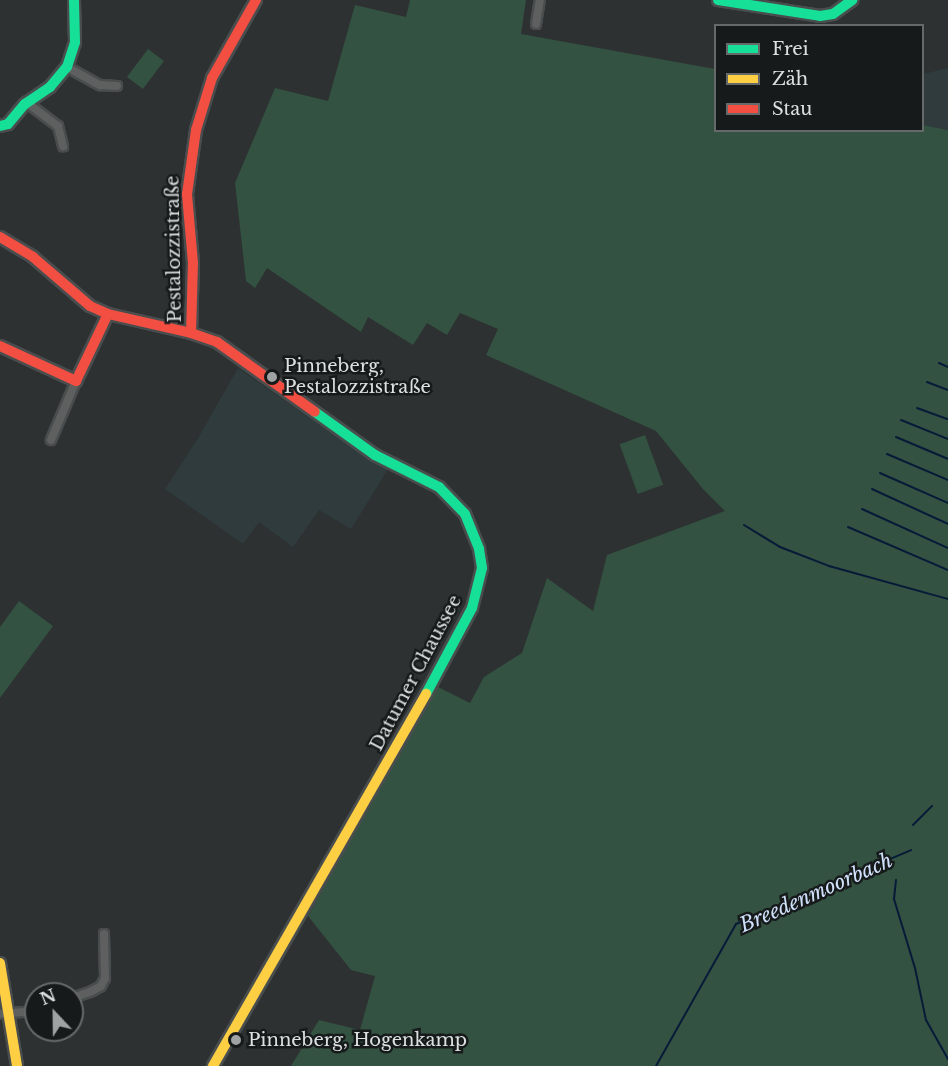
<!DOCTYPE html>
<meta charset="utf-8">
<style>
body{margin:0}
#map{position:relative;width:948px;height:1066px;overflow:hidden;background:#2d3132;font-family:"Libre Baskerville",serif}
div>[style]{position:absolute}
.built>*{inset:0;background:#2f3b3d}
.green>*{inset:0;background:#335241;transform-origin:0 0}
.stream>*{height:2px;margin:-1px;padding:0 1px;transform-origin:1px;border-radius:1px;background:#071b39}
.roads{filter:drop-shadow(2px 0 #494d4e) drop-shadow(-2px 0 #494d4e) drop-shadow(0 2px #494d4e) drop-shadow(0 -2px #494d4e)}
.street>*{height:8px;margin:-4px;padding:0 4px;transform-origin:4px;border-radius:4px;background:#5e6060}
.fast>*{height:10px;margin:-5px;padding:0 5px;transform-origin:5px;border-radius:5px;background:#16e098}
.slow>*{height:10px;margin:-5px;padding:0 5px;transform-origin:5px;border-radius:5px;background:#ffcf43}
.jam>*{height:10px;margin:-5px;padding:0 5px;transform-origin:5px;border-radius:5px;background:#f24e42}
.dots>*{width:16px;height:16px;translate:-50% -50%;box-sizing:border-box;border:3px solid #171a1a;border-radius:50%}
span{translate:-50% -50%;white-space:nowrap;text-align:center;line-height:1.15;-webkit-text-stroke:5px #171a1a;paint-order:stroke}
.street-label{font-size:18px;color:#dce0e1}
.poi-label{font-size:18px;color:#dce0e1}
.left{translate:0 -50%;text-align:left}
.water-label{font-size:20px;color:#d0e1fb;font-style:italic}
.legend{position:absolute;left:714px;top:24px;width:210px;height:108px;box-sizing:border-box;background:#171a1a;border:2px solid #66696a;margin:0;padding:8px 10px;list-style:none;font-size:18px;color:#dce0e1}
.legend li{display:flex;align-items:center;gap:12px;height:30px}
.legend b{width:30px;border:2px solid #66696a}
.north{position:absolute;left:24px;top:982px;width:60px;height:60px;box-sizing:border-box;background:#171a1a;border:2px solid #66696a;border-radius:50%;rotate:338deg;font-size:16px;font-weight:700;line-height:24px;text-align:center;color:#dce0e1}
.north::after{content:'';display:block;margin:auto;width:21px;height:27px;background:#9fa3a4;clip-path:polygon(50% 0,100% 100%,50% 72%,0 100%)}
</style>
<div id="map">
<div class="built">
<div style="clip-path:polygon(948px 68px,948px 130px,923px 125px,923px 74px)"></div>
<div style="clip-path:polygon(238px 368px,371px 461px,388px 469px,351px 529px,319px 510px,293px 547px,259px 522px,243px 544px,165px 489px,197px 440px)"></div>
</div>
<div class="green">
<div style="clip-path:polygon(410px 0,526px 0,521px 34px,715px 69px,716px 130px,922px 130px,923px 125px,948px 130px,948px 1066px,291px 1066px,319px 1020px,360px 1030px,375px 976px,351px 970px,308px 916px,436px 686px,470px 703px,484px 677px,522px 653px,547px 578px,593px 611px,607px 555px,725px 511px,703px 489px,656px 431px,486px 355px,498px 329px,460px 313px,447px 335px,427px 323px,413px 345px,368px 317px,361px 332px,267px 268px,255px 288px,246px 281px,235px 183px,275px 88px,328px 101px,355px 5px,406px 17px)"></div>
<div style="left:148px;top:49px;width:20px;height:35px;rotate:37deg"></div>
<div style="left:645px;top:435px;width:53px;height:27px;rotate:70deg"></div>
<div style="clip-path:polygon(19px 601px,53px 626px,0 698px,0 627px)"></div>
</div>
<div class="stream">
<div style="left:939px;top:363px;width:10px;rotate:24deg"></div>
<div style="left:927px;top:382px;width:22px;rotate:21deg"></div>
<div style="left:917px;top:408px;width:33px;rotate:20deg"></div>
<div style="left:901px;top:420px;width:51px;rotate:22deg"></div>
<div style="left:896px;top:437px;width:56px;rotate:22.9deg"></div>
<div style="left:887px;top:454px;width:66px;rotate:23.1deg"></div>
<div style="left:880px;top:473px;width:74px;rotate:23.8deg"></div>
<div style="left:872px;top:489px;width:84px;rotate:24.7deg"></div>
<div style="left:862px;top:509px;width:94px;rotate:24.4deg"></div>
<div style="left:744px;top:525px;width:42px;rotate:31.4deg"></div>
<div style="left:780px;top:547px;width:53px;rotate:21.2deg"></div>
<div style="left:829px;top:566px;width:123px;rotate:15.5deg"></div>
<div style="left:848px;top:527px;width:109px;rotate:23.3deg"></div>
<div style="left:913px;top:825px;width:27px;rotate:-45deg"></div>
<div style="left:896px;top:880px;width:19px;rotate:96deg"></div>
<div style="left:894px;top:899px;width:72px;rotate:73.1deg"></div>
<div style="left:915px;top:968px;width:53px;rotate:78.1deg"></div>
<div style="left:926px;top:1020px;width:45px;rotate:60.6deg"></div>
<div style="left:656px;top:1066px;width:163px;rotate:-60.6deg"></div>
<div style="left:736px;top:924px;width:190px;rotate:-22.9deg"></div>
</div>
<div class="roads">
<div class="street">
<div style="left:536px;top:24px;width:24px;rotate:-81deg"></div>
<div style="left:67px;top:67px;width:38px;rotate:29deg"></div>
<div style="left:100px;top:85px;width:17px;rotate:3deg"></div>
<div style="left:26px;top:102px;width:40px;rotate:37deg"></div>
<div style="left:58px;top:126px;width:21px;rotate:76deg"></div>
<div style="left:51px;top:440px;width:64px;rotate:-67deg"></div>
<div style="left:72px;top:998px;width:21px;rotate:-19deg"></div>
<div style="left:92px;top:991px;width:10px;rotate:-29deg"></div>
<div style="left:101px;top:986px;width:9px;rotate:-63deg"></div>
<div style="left:105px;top:978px;width:44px;rotate:-91.3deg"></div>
<div style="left:0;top:1014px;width:36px;rotate:-5deg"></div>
</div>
<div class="fast">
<div style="left:718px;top:0;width:103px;rotate:8.9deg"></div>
<div style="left:820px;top:16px;width:13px;rotate:-9deg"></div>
<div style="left:833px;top:14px;width:24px;rotate:-36deg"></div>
<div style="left:0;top:126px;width:8px;rotate:-14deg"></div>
<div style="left:8px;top:124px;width:26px;rotate:-50deg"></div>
<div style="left:25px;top:104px;width:30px;rotate:-34deg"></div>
<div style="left:50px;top:87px;width:26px;rotate:-50deg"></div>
<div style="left:67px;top:67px;width:26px;rotate:-72deg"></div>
<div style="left:75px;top:42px;width:42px;rotate:-91.4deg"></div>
<div style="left:315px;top:412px;width:74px;rotate:35.6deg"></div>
<div style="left:375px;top:455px;width:72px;rotate:26.6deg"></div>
<div style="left:439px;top:487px;width:37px;rotate:46deg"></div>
<div style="left:465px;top:514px;width:38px;rotate:68deg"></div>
<div style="left:479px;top:549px;width:19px;rotate:81deg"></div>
<div style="left:482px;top:568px;width:41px;rotate:104deg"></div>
<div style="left:472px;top:608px;width:98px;rotate:118.1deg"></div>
</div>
<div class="slow">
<div style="left:0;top:963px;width:104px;rotate:80.6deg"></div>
<div style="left:213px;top:1066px;width:429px;rotate:-60.2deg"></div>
</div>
<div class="jam">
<div style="left:0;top:237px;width:39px;rotate:31deg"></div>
<div style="left:33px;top:257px;width:75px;rotate:40.7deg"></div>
<div style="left:90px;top:306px;width:20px;rotate:24deg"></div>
<div style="left:108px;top:314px;width:85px;rotate:12.9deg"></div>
<div style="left:191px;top:333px;width:28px;rotate:19deg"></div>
<div style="left:217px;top:342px;width:120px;rotate:35.5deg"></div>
<div style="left:191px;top:333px;width:70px;rotate:-88.4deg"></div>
<div style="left:193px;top:263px;width:69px;rotate:-95deg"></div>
<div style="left:187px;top:194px;width:65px;rotate:-82deg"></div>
<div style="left:196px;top:130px;width:54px;rotate:-72.9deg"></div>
<div style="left:212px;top:78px;width:90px;rotate:-60.6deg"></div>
<div style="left:0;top:346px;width:84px;rotate:24.7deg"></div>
<div style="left:76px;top:381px;width:74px;rotate:-64.5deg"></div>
</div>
</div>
<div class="dots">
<div style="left:272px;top:377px;background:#9fa3a4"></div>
<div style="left:236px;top:1040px;background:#9fa3a4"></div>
</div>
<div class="street-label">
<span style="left:174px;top:249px;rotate:-91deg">Pestalozzistraße</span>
<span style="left:416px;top:673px;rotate:-62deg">Datumer Chaussee</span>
</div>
<div class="poi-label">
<span class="left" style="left:284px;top:377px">Pinneberg,<br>Pestalozzistraße</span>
<span class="left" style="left:248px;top:1040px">Pinneberg, Hogenkamp</span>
</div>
<div class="water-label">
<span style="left:816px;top:893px;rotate:-24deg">Breedenmoorbach</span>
</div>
<ul class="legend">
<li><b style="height:8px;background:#16e098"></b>Frei</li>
<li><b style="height:8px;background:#ffcf43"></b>Zäh</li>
<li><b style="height:8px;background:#f24e42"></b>Stau</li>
</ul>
<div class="north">N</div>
</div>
